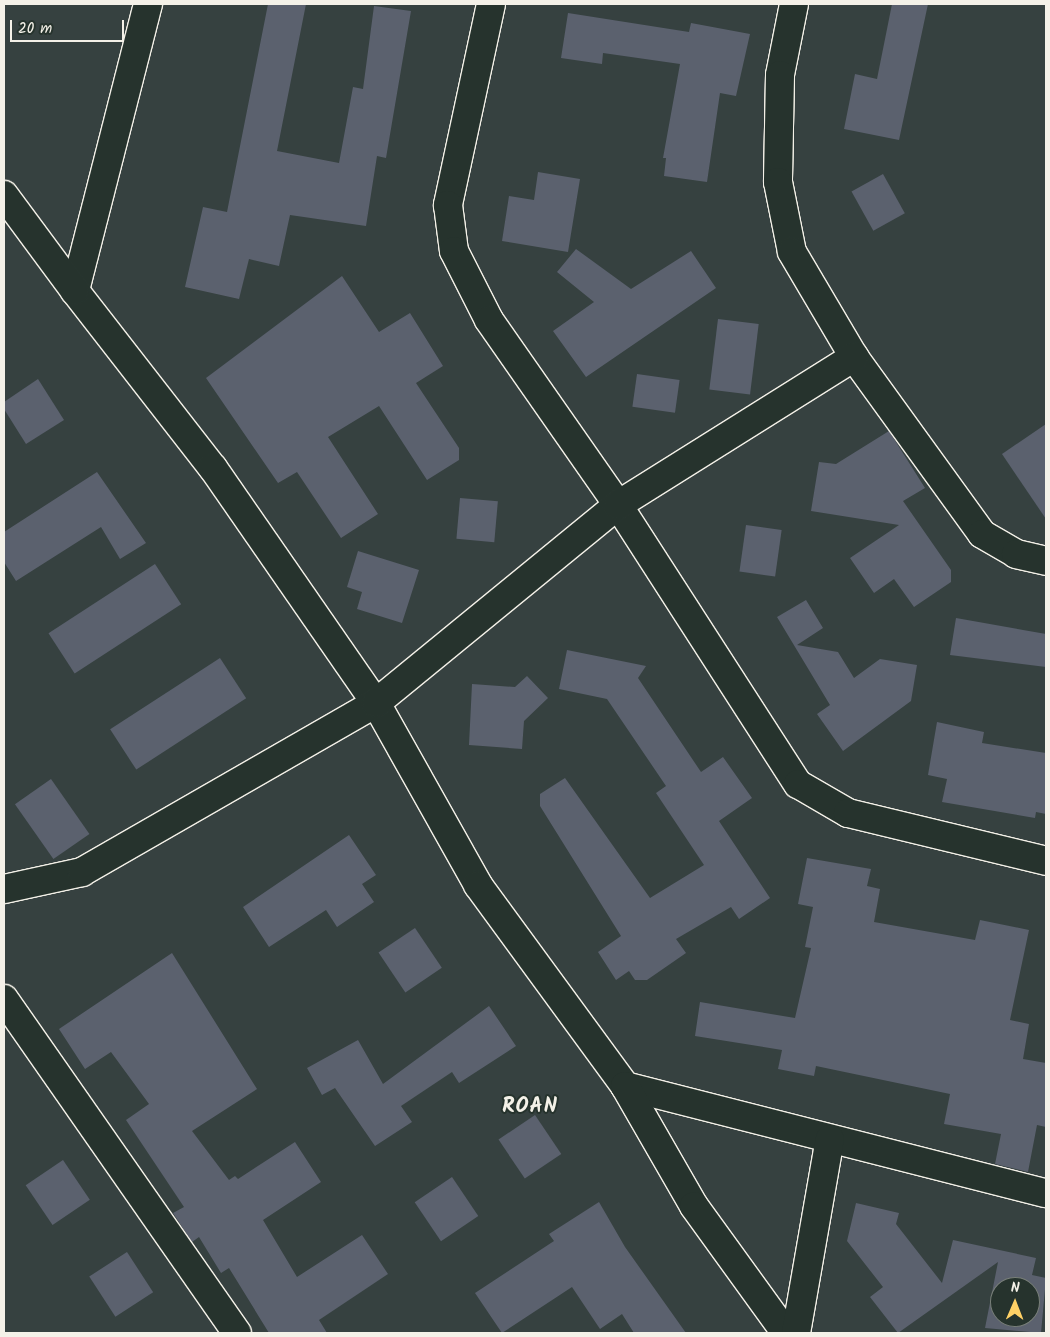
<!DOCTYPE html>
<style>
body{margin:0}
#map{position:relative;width:1050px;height:1337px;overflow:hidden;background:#364140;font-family:Kalam,sans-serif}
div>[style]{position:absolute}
.building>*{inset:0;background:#5b616e;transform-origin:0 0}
.roads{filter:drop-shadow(1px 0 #f4f1e8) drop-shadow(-1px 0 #f4f1e8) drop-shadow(0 1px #f4f1e8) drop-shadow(0 -1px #f4f1e8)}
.street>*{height:28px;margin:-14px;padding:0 14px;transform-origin:14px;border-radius:14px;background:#26332d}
span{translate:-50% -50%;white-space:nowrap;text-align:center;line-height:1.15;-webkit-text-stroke:4px #26332d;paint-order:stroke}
.district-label{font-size:21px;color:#f4f1e8;font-weight:700;letter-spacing:1px}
.frame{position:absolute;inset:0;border:5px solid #f4f1e8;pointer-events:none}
.north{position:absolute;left:990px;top:1277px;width:50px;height:50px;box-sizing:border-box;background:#26332d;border:1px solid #787f78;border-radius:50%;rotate:1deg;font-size:14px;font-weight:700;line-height:20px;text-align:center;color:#f4f1e8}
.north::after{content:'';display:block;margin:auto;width:18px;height:22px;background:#ffd166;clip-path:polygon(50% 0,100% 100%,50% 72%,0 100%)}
.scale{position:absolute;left:10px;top:20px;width:114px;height:22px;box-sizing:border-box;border:2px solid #f4f1e8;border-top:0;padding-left:6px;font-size:15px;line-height:18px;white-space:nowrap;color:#f4f1e8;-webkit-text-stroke:4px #26332d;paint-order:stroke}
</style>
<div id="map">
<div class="building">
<div style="clip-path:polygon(268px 4px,306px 4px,277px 151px,339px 163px,353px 87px,363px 89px,374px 6px,411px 11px,386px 158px,377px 156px,366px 226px,290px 215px,279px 266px,249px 259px,239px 299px,185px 287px,203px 207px,227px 212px)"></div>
<div style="clip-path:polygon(892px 4px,928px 4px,899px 140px,844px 129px,855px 74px,877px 79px)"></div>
<div style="clip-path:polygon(568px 13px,689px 32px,691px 23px,750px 34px,736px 96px,720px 93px,707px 182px,664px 176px,666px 158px,663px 158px,680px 64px,603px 53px,602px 64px,561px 58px)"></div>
<div style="clip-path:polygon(538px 172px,580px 179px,568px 252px,502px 241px,509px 196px,534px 200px)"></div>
<div style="left:883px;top:174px;width:45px;height:36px;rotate:61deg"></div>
<div style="clip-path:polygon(576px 249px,631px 289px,691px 251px,716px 288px,586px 377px,553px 331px,594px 302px,557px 272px)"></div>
<div style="clip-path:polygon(342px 276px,379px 332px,410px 313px,443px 366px,416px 383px,459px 448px,459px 460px,427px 480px,379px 406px,328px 437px,378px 514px,341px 538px,297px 472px,278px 483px,206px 378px)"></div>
<div style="left:718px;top:319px;width:41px;height:71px;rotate:7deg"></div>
<div style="left:637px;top:374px;width:43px;height:33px;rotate:8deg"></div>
<div style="clip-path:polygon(38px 379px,64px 420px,26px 444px,4px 409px,4px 402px)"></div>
<div style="clip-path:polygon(1046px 424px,1046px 519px,1002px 454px)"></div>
<div style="clip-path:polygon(889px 431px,925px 488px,903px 501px,951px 570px,951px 582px,914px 607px,894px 579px,874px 593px,850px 558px,899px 525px,811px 511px,819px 462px,836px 464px)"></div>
<div style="clip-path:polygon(97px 472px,146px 543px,120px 559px,101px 527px,16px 581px,4px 562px,4px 532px)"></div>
<div style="left:460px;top:498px;width:38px;height:41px;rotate:5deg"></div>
<div style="left:746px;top:525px;width:36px;height:47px;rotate:8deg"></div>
<div style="clip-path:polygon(358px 551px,419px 570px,402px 623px,357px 609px,362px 592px,347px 587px)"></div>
<div style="left:155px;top:564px;width:48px;height:127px;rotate:57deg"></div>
<div style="clip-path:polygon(806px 600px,823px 628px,797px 645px,838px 652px,854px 678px,880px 659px,917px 665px,911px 701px,843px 751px,817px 714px,830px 705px,777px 617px)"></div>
<div style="clip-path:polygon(956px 618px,1046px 634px,1046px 667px,950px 655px)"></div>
<div style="clip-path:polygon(567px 650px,646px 666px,638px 678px,701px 772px,723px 757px,752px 798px,719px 821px,770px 898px,739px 919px,731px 907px,676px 939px,686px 953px,647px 980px,635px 980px,629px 971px,616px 980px,598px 952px,621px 936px,540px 806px,540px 794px,565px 778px,650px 898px,704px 865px,656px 793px,666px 786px,607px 699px,559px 689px)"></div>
<div style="left:220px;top:658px;width:48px;height:131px;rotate:57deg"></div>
<div style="clip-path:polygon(527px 676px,548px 698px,524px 721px,522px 749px,469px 745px,472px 684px,515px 687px)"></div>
<div style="clip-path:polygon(937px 722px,984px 732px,982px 743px,1046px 753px,1046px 814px,1036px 812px,1035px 818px,942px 802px,947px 779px,928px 775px)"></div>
<div style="left:51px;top:779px;width:67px;height:44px;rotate:55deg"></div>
<div style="clip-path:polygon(349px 835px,376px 875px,362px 884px,374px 902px,337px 927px,326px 910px,269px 947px,243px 907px)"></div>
<div style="clip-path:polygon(807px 858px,871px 869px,867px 886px,880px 889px,874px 922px,975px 940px,980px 920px,1029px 930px,1010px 1020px,1029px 1024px,1023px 1059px,1046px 1063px,1046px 1127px,1037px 1125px,1028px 1172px,995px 1164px,1001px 1134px,944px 1124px,950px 1094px,816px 1066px,814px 1076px,778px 1069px,782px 1050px,695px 1036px,700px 1002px,795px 1018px,811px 948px,805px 947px,813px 907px,798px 904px)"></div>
<div style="left:415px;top:928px;width:48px;height:44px;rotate:56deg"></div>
<div style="clip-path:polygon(172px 953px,257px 1089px,192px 1131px,229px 1180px,235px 1176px,238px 1179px,295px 1142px,321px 1182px,263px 1220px,297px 1277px,362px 1235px,388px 1274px,319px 1320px,327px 1333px,269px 1333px,229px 1268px,221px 1273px,199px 1237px,192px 1242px,173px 1213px,184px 1207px,126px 1120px,149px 1104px,111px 1052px,85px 1069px,59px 1029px)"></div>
<div style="clip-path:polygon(489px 1006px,516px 1046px,459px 1083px,452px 1072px,401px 1106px,412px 1122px,375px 1146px,335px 1088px,322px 1095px,307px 1068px,358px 1040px,383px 1084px)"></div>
<div style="left:535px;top:1115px;width:47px;height:44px;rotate:56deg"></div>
<div style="left:63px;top:1160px;width:48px;height:45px;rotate:56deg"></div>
<div style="left:452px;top:1177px;width:47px;height:45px;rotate:56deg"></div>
<div style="clip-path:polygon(599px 1202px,625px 1247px,686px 1333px,634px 1333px,622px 1314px,600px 1329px,572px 1287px,502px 1333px,475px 1293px,554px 1241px,549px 1234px)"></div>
<div style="clip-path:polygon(evenodd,856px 1203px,899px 1213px,896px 1224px,942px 1283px,953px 1240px,1036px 1258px,1032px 1275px,1046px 1278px,1041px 1333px,985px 1328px,998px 1262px,898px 1333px,870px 1297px,883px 1287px,847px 1241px,856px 1203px,1000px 1287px,1030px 1287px,1030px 1317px,1000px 1317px,1000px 1287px)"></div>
<div style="left:127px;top:1252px;width:48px;height:45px;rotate:57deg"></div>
</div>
<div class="roads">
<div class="street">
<div style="left:148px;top:4px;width:296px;rotate:104.3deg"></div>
<div style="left:75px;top:291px;width:224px;rotate:52.1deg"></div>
<div style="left:213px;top:468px;width:286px;rotate:55.3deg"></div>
<div style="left:376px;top:703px;width:209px;rotate:60.7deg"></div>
<div style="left:478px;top:885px;width:249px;rotate:53.8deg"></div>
<div style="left:625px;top:1086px;width:434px;rotate:14.3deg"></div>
<div style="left:491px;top:4px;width:206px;rotate:102.1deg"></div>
<div style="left:448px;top:205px;width:46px;rotate:82.6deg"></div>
<div style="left:454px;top:251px;width:77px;rotate:63.1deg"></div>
<div style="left:489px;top:320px;width:226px;rotate:55.1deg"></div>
<div style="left:618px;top:505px;width:332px;rotate:57.2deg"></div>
<div style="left:798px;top:784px;width:58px;rotate:30.1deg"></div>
<div style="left:848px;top:813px;width:204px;rotate:13.6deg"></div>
<div style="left:794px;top:4px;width:72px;rotate:101.2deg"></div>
<div style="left:780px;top:75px;width:107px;rotate:91.1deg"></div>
<div style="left:778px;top:182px;width:71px;rotate:78.7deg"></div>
<div style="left:792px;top:252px;width:122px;rotate:59.4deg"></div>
<div style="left:854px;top:357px;width:218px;rotate:54.1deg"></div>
<div style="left:982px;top:534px;width:39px;rotate:30deg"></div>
<div style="left:1016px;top:554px;width:31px;rotate:13deg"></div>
<div style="left:4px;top:195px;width:119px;rotate:53.5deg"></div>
<div style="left:4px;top:889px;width:80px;rotate:-12.3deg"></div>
<div style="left:82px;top:872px;width:339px;rotate:-29.9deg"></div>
<div style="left:376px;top:703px;width:313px;rotate:-39.3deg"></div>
<div style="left:618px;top:505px;width:279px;rotate:-32.1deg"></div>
<div style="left:4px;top:999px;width:407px;rotate:55.1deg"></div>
<div style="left:625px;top:1086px;width:138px;rotate:60.1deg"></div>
<div style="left:694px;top:1206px;width:157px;rotate:54.1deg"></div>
<div style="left:796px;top:1333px;width:197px;rotate:-80.1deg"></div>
</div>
</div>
<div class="district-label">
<span style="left:530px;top:1107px">ROAN</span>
</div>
<div class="frame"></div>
<div class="north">N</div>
<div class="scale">20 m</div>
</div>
